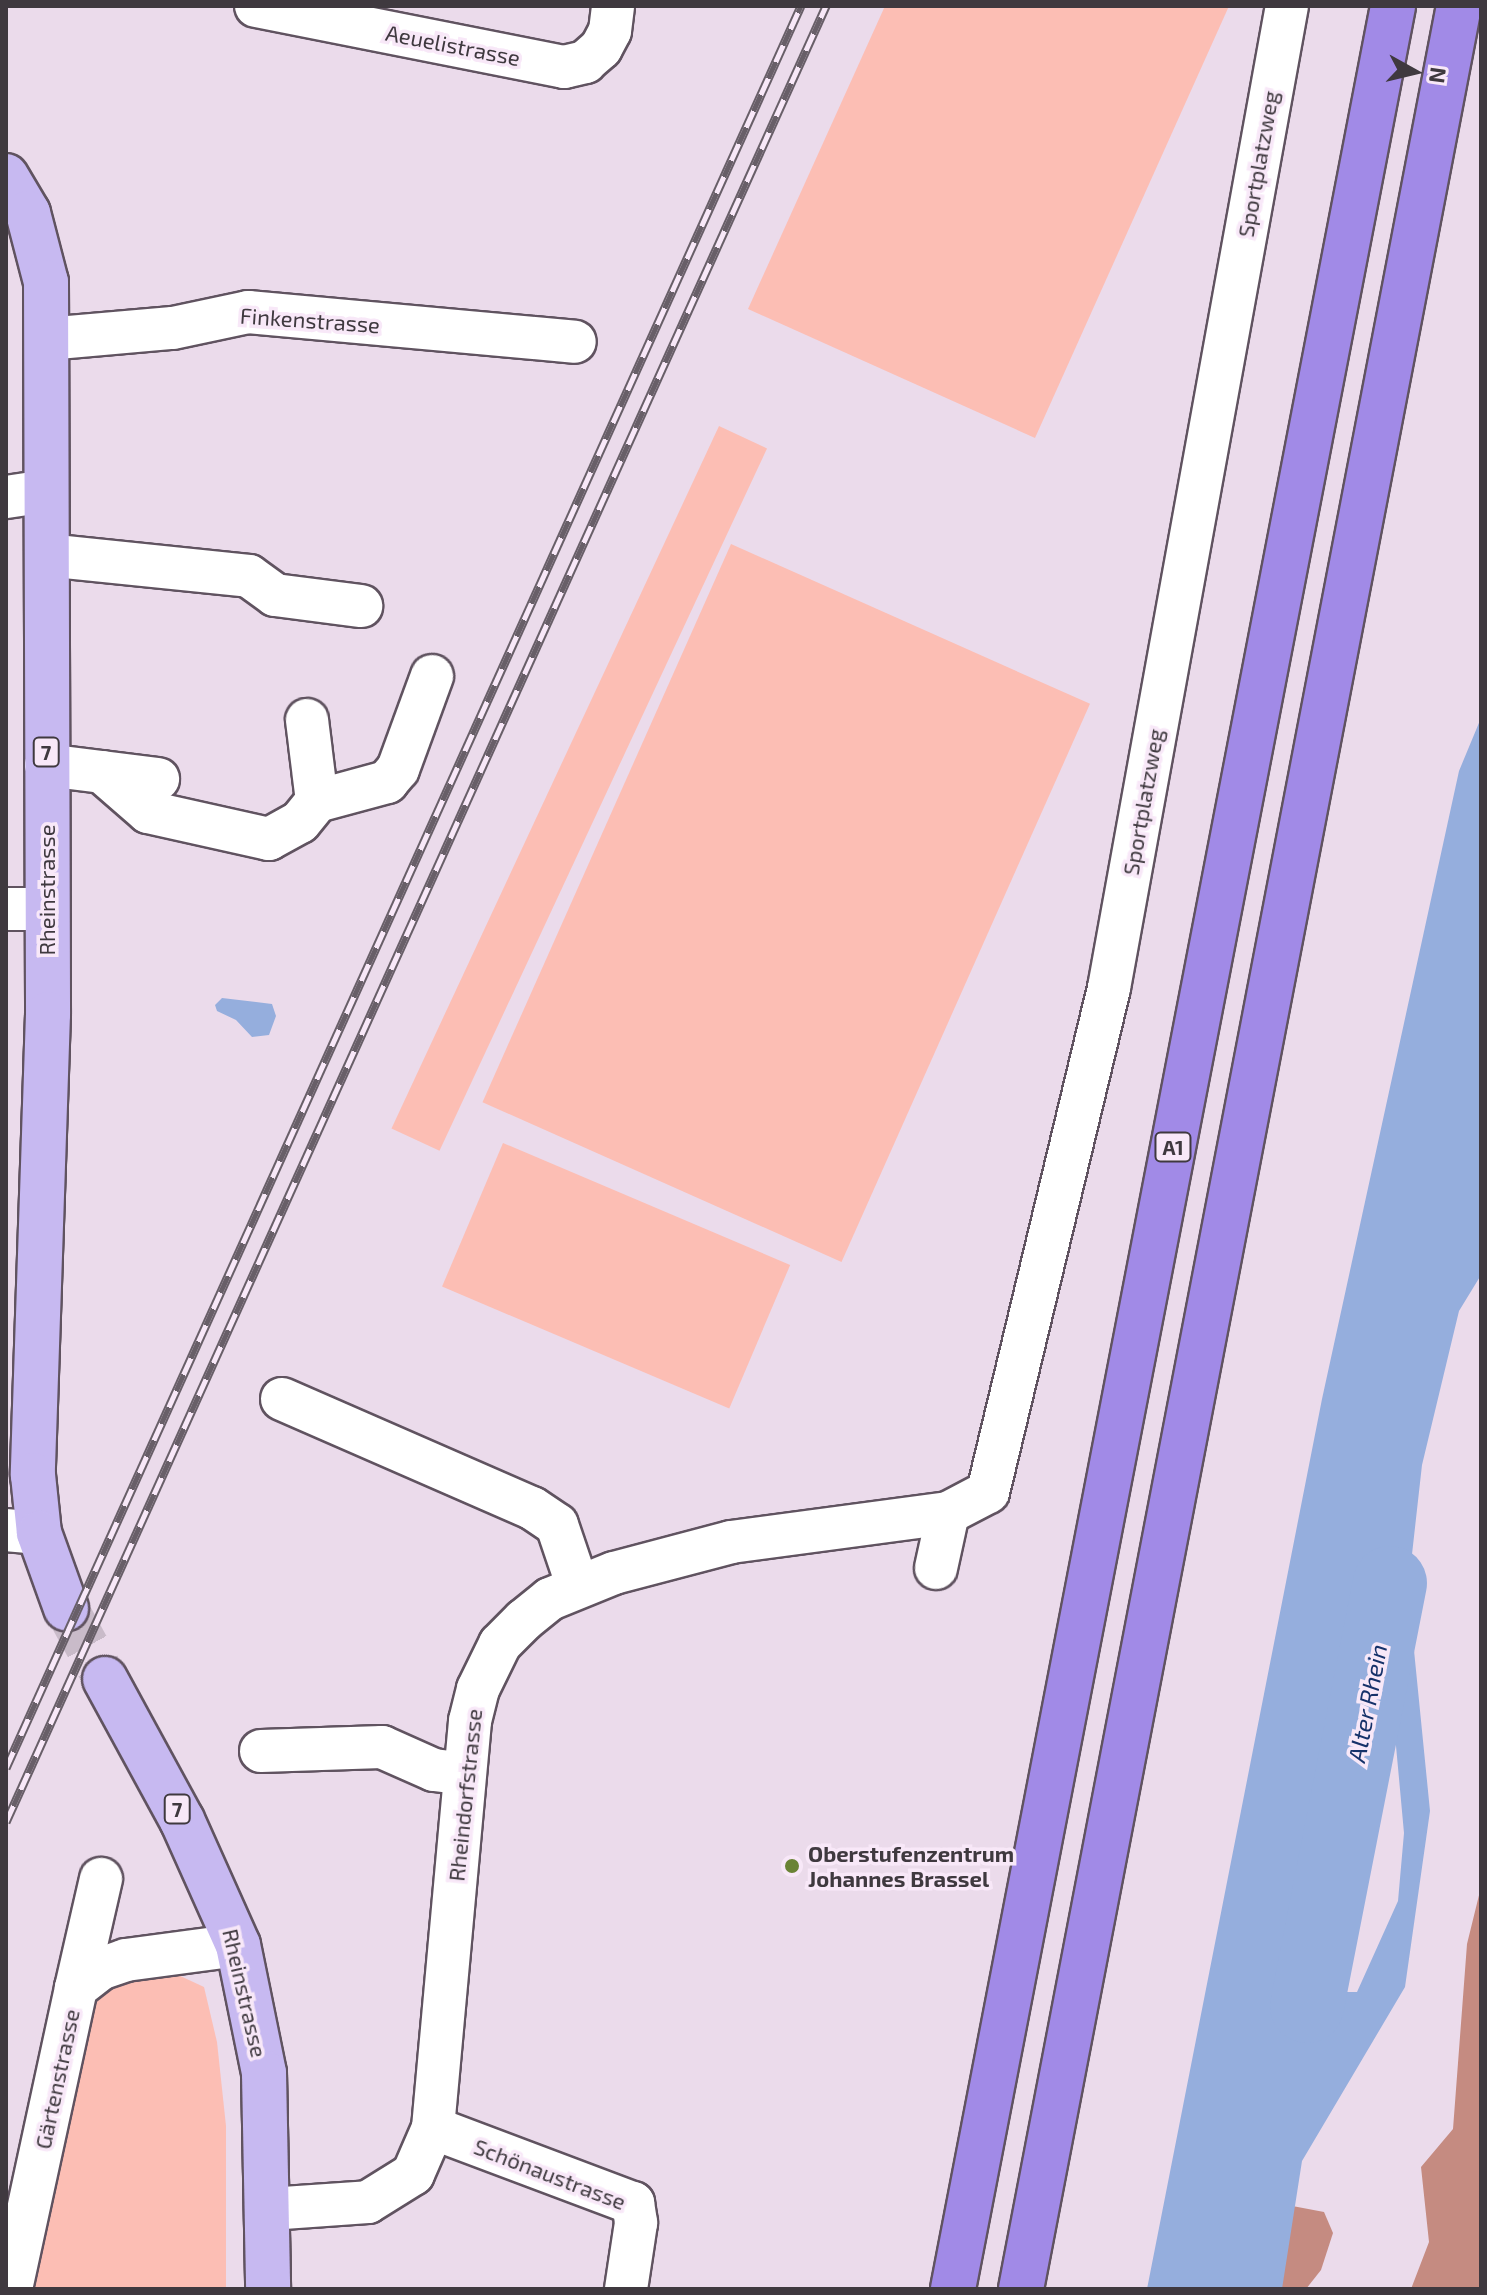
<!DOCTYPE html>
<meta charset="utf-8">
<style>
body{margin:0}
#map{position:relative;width:1487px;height:2295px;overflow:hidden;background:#ebdbeb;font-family:"Exo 2",sans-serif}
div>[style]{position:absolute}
.green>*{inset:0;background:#fcbeb4;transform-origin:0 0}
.forest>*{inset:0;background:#c58b81}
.water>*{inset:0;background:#95aedd}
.river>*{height:74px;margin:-37px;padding:0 37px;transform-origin:37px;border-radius:37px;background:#95aedd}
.major-tunnel>*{height:44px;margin-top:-22px;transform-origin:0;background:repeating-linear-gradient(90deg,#c9bbc9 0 44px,transparent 0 66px)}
.roads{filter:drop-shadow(2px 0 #605360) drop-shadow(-2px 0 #605360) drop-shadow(0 2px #605360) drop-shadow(0 -2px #605360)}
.minor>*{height:42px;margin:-21px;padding:0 21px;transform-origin:21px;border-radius:21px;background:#fff}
.major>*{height:44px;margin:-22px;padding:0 22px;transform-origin:22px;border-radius:22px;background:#c7b9f1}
.highway>*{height:44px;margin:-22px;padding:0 22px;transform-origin:22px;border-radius:22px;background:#a18ae7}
.rail>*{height:9px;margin-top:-4.5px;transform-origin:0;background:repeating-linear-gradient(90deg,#f8e8f8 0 18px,#685f68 0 36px);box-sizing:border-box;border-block:2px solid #685f68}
.dots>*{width:22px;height:22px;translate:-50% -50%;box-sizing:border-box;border:4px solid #f8e8f8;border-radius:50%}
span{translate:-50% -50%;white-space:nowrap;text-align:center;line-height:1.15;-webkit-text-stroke:7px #f8e8f8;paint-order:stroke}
.shield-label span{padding:2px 6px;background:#f8e8f8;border:2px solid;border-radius:6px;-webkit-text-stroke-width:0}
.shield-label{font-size:20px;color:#3f393f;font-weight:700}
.street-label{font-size:22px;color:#3f393f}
.poi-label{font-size:22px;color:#3f393f;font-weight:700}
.left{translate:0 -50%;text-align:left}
.water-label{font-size:24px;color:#16326a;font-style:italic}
.frame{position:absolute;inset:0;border:8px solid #3f393f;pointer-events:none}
.north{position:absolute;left:1375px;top:32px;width:80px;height:80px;-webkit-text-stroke:6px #f8e8f8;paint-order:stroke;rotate:98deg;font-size:22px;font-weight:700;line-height:32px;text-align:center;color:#3f393f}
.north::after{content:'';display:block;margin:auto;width:28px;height:36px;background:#3f393f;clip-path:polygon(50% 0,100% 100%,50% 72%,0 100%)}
</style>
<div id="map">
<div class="green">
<div style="clip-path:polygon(885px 6px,1229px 6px,1035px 438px,748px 309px)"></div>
<div style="left:719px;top:426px;width:53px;height:775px;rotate:25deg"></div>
<div style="left:731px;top:544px;width:393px;height:611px;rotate:24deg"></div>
<div style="left:503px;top:1143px;width:312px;height:156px;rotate:23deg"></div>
<div style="clip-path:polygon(176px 1974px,204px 1987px,217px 2042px,226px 2126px,226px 2289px,24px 2289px,95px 1993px,125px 1976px)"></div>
</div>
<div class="forest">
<div style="clip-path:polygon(1481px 1887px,1481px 2289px,1411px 2289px,1429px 2242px,1421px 2167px,1453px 2129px,1467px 1944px)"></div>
<div style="clip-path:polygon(1255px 2199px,1324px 2212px,1333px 2233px,1321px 2270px,1306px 2289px,1237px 2289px)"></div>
</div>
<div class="water">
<div style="clip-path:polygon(evenodd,1481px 718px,1481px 1275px,1459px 1311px,1422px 1465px,1408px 1590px,1430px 1811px,1405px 1987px,1302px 2161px,1282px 2289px,1147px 2289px,1322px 1399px,1459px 771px,1481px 718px,1367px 1685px,1384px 1686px,1396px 1746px,1404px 1833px,1398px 1901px,1357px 1992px,1336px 1992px,1325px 1855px,1330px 1835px,1353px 1815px,1367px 1685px)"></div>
<div style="clip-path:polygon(222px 998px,272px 1004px,276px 1016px,269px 1035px,252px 1037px,236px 1020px,217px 1011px,215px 1005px)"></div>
</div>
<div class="river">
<div style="left:1307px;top:2006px;width:431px;rotate:-78.9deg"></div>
</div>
<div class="major-tunnel">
<div style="left:66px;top:1608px;width:81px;rotate:61.2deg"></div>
</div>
<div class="roads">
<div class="minor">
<div style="left:256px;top:6px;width:314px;rotate:11.2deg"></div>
<div style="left:564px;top:67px;width:22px;rotate:-13deg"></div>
<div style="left:585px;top:62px;width:21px;rotate:-41deg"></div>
<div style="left:601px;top:48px;width:19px;rotate:-62deg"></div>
<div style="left:610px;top:31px;width:25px;rotate:-83deg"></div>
<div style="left:46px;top:339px;width:127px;rotate:-5deg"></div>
<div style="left:173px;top:328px;width:77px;rotate:-12deg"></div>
<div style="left:248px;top:312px;width:328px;rotate:5.2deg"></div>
<div style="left:6px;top:497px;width:40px;rotate:-8.5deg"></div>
<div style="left:46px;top:555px;width:204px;rotate:5.9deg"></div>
<div style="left:249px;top:576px;width:32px;rotate:36deg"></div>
<div style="left:275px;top:595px;width:87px;rotate:7.3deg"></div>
<div style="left:307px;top:720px;width:82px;rotate:83deg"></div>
<div style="left:46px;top:765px;width:113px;rotate:7.1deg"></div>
<div style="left:102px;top:772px;width:61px;rotate:41deg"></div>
<div style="left:148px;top:812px;width:124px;rotate:12.6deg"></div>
<div style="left:269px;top:839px;width:35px;rotate:-29deg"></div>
<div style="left:300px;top:822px;width:27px;rotate:-51deg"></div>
<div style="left:317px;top:801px;width:73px;rotate:-15.2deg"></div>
<div style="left:387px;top:782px;width:17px;rotate:-50deg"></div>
<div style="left:398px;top:769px;width:99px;rotate:-69.9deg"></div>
<div style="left:6px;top:909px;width:40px"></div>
<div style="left:282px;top:1399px;width:273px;rotate:23.6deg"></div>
<div style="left:532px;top:1508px;width:30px;rotate:34deg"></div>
<div style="left:557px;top:1525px;width:65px;rotate:71.3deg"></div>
<div style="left:6px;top:1530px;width:33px;rotate:5deg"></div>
<div style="left:936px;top:1568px;width:56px;rotate:-77.7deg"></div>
<div style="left:261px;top:1751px;width:121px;rotate:-1.9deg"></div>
<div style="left:382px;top:1747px;width:57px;rotate:23.9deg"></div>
<div style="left:434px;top:1770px;width:31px;rotate:7deg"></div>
<div style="left:76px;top:1988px;width:112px;rotate:-77.1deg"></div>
<div style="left:433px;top:2128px;width:214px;rotate:20.6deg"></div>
<div style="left:633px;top:2203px;width:20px;rotate:81deg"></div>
<div style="left:636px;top:2223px;width:67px;rotate:98.6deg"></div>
<div style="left:269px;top:2209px;width:99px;rotate:-4deg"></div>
<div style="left:368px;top:2202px;width:53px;rotate:-31.9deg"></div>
<div style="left:413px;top:2174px;width:50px;rotate:-66.5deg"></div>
<div style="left:433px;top:2128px;width:409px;rotate:-84.8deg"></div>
<div style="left:470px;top:1721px;width:33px;rotate:-76deg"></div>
<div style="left:478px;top:1689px;width:50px;rotate:-63.9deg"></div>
<div style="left:500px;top:1644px;width:34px;rotate:-45deg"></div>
<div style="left:524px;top:1620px;width:33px;rotate:-39deg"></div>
<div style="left:550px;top:1599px;width:69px;rotate:-22.1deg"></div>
<div style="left:614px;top:1573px;width:121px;rotate:-14.8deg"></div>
<div style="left:731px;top:1542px;width:219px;rotate:-7.6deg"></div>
<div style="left:948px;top:1513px;width:45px;rotate:-27.7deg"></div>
<div style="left:988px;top:1492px;width:518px;rotate:-76.5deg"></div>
<div style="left:1109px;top:988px;width:998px;rotate:-79.73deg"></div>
<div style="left:11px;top:2289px;width:308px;rotate:-77.8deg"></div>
<div style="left:76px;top:1988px;width:31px;rotate:-38deg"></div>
<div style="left:100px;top:1969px;width:28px;rotate:-19deg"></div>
<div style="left:126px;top:1960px;width:113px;rotate:-7.6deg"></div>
</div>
<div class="major">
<div style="left:6px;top:176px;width:43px;rotate:59.3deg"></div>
<div style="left:28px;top:213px;width:71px;rotate:75.4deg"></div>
<div style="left:46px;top:282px;width:732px;rotate:89.84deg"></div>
<div style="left:48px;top:1014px;width:461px;rotate:91.9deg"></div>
<div style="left:33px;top:1475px;width:58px;rotate:84.1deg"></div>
<div style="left:39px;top:1533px;width:80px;rotate:70.2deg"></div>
<div style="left:105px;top:1679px;width:161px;rotate:61.4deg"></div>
<div style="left:182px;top:1820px;width:137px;rotate:65.9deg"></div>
<div style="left:238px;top:1945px;width:131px;rotate:78.5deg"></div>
<div style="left:264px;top:2073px;width:216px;rotate:88.9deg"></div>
</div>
<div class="highway">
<div style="left:953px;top:2289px;width:2325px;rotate:-79.09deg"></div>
<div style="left:1021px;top:2289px;width:2325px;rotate:-79.14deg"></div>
</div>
</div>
<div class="rail">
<div style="left:6px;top:1768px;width:1933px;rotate:-65.72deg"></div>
<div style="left:6px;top:1822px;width:1993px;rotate:-65.7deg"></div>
</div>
<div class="dots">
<div style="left:792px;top:1866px;background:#6a8335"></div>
</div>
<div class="shield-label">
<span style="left:46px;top:752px">7</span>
<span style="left:1173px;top:1147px">A1</span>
<span style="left:177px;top:1809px">7</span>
</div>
<div class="street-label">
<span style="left:453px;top:45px;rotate:11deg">Aeuelistrasse</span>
<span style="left:1258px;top:164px;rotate:-80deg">Sportplatzweg</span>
<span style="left:310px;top:320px;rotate:4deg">Finkenstrasse</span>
<span style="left:1143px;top:802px;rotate:-80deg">Sportplatzweg</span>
<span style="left:47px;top:890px;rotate:-90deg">Rheinstrasse</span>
<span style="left:465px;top:1795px;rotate:-84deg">Rheindorfstrasse</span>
<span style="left:245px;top:1993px;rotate:77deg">Rheinstrasse</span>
<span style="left:57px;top:2079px;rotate:-78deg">Gärtenstrasse</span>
<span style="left:550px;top:2174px;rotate:21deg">Schönaustrasse</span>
</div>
<div class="poi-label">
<span class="left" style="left:808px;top:1866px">Oberstufenzentrum<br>Johannes Brassel</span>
</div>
<div class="water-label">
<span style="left:1367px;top:1703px;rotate:-79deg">Alter Rhein</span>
</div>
<div class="frame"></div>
<div class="north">N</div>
</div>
